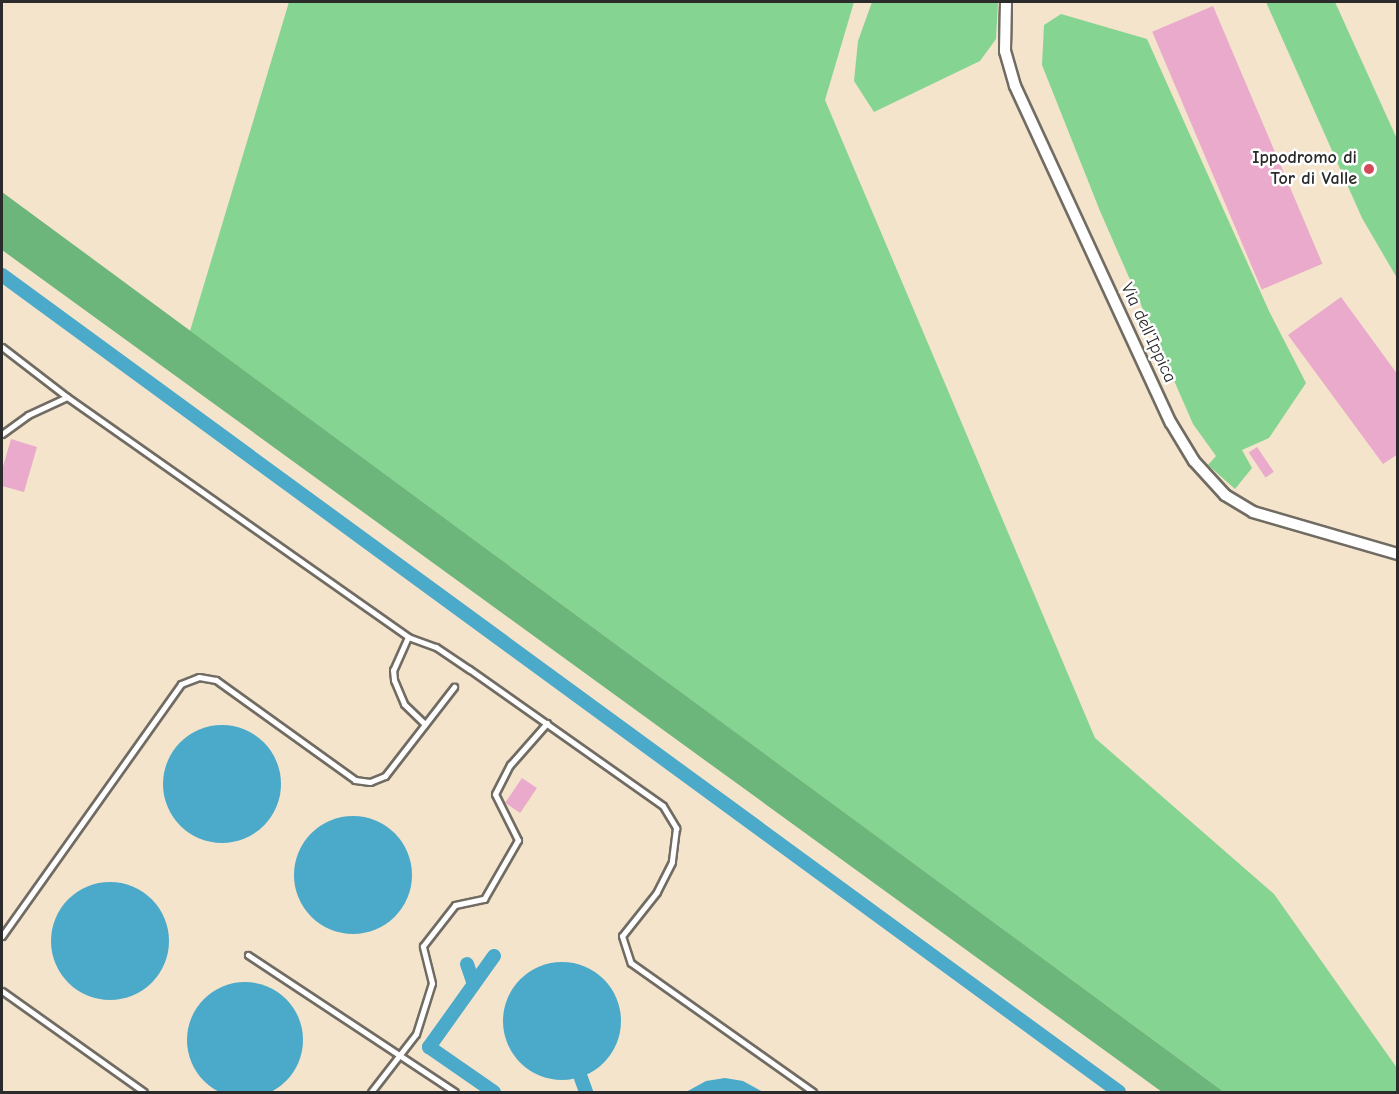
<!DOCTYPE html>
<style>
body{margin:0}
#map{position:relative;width:1399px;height:1094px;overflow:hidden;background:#f4e4cb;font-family:"Comic Neue",sans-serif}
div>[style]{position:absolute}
.green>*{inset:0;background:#86d492}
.forest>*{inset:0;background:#6cb67c}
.water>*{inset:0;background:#4ba9ca}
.round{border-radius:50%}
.canal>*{height:14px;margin:-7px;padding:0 7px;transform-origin:7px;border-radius:7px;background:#4ba9ca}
.building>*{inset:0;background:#e9aacb;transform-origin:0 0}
.roads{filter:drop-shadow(2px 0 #716c63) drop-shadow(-2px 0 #716c63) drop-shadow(0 2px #716c63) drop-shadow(0 -2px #716c63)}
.service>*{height:5px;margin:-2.5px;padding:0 2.5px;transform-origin:2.5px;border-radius:2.5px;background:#fff}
.minor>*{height:10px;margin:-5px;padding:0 5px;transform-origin:5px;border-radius:5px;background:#fff}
.dots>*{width:16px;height:16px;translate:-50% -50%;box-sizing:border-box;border:3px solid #fff;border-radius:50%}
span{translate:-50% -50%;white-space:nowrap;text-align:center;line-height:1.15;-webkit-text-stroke:5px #fff;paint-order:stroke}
.poi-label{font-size:18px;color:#2b2b2b;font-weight:700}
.right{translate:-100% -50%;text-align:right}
.street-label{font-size:18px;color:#2b2b2b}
.frame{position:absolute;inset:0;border:3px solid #2b2b2b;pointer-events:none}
</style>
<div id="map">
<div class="green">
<div style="clip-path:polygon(289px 2px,854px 2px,825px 100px,1095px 738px,1274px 894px,1397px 1068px,1397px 1092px,1224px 1092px,190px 331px)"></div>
<div style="clip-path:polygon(872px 2px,998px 2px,996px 39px,980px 61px,874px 112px,854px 81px,858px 41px)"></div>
<div style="clip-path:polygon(1266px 2px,1335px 2px,1397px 139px,1397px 278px,1362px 218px)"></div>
<div style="clip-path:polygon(1061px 14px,1147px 39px,1269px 311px,1306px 383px,1269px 438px,1242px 450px,1252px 468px,1235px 489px,1208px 465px,1216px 456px,1193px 424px,1100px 211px,1042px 65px,1044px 25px)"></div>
</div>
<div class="forest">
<div style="clip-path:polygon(2px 192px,481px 545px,1224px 1092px,1162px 1092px,2px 250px)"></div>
</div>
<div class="water">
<div class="round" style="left:163px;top:725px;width:118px;height:118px"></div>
<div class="round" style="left:294px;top:816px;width:118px;height:118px"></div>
<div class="round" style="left:51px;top:882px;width:118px;height:118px"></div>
<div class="round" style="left:503px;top:962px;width:118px;height:118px"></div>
<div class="round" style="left:187px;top:982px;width:116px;height:116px"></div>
<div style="clip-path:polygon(725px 1078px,743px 1081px,763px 1092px,686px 1092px,706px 1081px)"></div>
</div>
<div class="canal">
<div style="left:2px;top:275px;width:1384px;rotate:36.18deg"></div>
<div style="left:494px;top:956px;width:112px;rotate:125.5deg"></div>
<div style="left:429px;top:1047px;width:79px;rotate:34.7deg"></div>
<div style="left:467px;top:964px;width:21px;rotate:71deg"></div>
<div style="left:581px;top:1078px;width:15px;rotate:70deg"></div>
</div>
<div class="building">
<div style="left:1213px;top:6px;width:280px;height:66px;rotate:67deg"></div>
<div style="clip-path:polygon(1341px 297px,1398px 375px,1398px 454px,1383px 464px,1288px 335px)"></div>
<div style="clip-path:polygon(11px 439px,37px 447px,24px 492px,2px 486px,2px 470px)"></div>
<div style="left:1257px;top:447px;width:30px;height:10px;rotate:56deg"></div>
<div style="left:522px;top:778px;width:18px;height:30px;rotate:34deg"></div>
</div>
<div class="roads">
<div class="service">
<div style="left:2px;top:347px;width:82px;rotate:37.6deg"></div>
<div style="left:2px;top:434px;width:32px;rotate:-36deg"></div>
<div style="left:28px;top:415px;width:43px;rotate:-24.8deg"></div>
<div style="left:67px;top:397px;width:417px;rotate:35.1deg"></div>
<div style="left:408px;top:637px;width:30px;rotate:20deg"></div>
<div style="left:436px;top:647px;width:40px;rotate:34deg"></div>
<div style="left:469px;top:669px;width:237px;rotate:35.2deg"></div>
<div style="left:663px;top:806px;width:26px;rotate:59deg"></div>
<div style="left:676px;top:828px;width:34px;rotate:97deg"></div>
<div style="left:672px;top:862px;width:34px;rotate:117deg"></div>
<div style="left:657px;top:892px;width:56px;rotate:128.5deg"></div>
<div style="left:622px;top:936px;width:28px;rotate:72deg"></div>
<div style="left:631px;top:963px;width:223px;rotate:35.3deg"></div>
<div style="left:408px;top:637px;width:36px;rotate:114deg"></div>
<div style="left:393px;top:670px;width:10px;rotate:84deg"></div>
<div style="left:394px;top:680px;width:26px;rotate:67deg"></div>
<div style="left:404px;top:704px;width:29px;rotate:44deg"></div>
<div style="left:2px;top:936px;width:309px;rotate:-54.6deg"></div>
<div style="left:181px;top:684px;width:19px;rotate:-21deg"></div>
<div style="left:199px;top:677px;width:17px;rotate:10deg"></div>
<div style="left:216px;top:680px;width:171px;rotate:35.7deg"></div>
<div style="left:355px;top:780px;width:15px;rotate:8deg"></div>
<div style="left:370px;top:782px;width:16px;rotate:-22deg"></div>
<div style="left:385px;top:776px;width:113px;rotate:-52.2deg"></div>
<div style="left:248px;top:955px;width:248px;rotate:33.5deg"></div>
<div style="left:2px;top:991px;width:174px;rotate:35.4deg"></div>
<div style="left:371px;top:1092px;width:73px;rotate:-52.2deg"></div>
<div style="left:416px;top:1034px;width:53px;rotate:-72.6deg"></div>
<div style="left:432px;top:983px;width:38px;rotate:-104deg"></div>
<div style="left:423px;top:946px;width:52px;rotate:-52deg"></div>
<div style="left:455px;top:905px;width:30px;rotate:-12deg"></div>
<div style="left:484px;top:899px;width:68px;rotate:-60deg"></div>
<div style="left:518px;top:840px;width:51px;rotate:-116.6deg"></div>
<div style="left:495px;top:794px;width:33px;rotate:-63deg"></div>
<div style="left:510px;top:765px;width:56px;rotate:-48.6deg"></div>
</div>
<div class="minor">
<div style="left:1006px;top:2px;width:49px;rotate:91.2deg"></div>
<div style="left:1005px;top:51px;width:36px;rotate:74deg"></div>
<div style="left:1015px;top:86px;width:371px;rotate:65.2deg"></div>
<div style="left:1171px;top:423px;width:44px;rotate:58.8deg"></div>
<div style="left:1194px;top:461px;width:46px;rotate:47.6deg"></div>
<div style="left:1225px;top:495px;width:33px;rotate:31deg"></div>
<div style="left:1253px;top:512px;width:151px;rotate:16.2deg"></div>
</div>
</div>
<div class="dots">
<div style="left:1369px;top:169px;background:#d1495b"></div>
</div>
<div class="poi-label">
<span class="right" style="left:1357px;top:169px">Ippodromo di<br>Tor di Valle</span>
</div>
<div class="street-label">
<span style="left:1148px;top:333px;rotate:65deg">Via dell'Ippica</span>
</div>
<div class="frame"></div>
</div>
